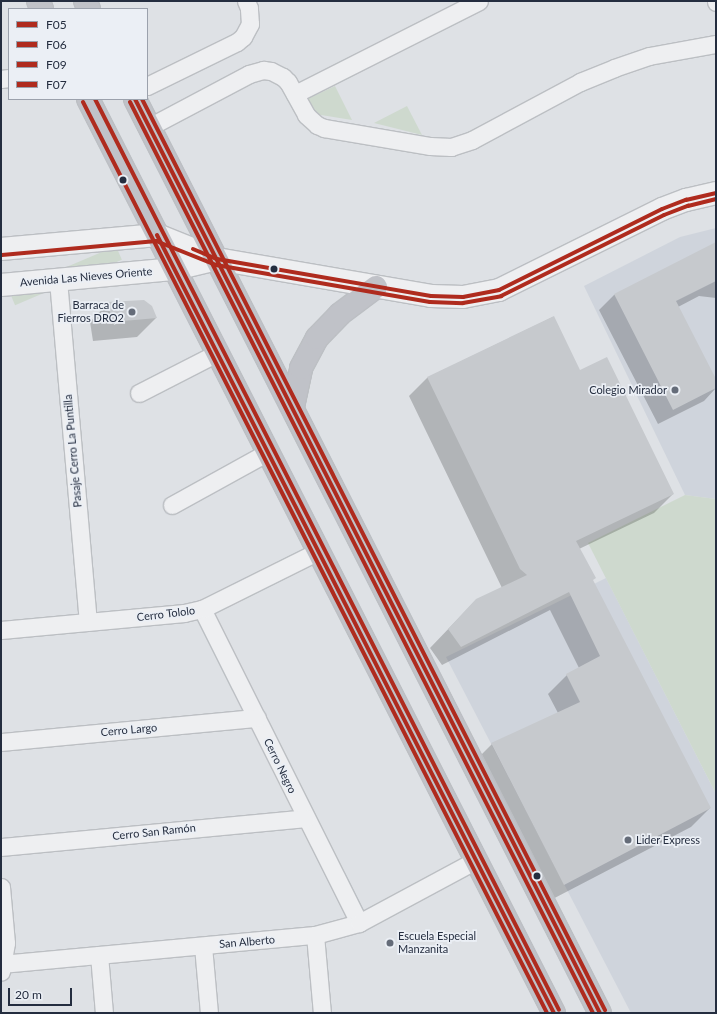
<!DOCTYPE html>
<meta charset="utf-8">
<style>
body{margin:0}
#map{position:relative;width:717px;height:1014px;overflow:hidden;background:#dee1e5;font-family:Lato,sans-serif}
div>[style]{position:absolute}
.built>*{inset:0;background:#cfd4dc}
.green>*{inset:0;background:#ced9ce;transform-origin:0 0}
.shadow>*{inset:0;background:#0003}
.building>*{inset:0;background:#c6c9cd}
.roads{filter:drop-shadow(1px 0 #bcbfc3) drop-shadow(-1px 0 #bcbfc3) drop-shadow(0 1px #bcbfc3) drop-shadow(0 -1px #bcbfc3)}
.minor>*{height:17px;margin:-8.5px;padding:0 8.5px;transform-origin:8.5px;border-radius:8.5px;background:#eeeff1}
.tertiary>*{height:22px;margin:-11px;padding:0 11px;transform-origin:11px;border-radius:11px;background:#eeeff1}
.secondary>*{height:22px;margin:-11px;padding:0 11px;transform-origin:11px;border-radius:11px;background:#c0c2c8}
.bus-1>*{height:4px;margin:-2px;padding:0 2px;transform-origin:2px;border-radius:2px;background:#af2b1e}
.bus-2>*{height:4px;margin:-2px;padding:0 2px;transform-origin:2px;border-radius:2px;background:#af2b1e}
.bus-3>*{height:4px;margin:-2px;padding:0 2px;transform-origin:2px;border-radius:2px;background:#af2b1e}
.bus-4>*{height:4px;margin:-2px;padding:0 2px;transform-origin:2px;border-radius:2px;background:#af2b1e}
.dots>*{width:11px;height:11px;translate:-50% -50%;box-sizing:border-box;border:2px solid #ebeff5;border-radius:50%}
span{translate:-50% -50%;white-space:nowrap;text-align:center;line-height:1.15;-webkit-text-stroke:3.5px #ebeff5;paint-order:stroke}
.street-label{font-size:11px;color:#242d3f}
.poi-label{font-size:11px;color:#242d3f}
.right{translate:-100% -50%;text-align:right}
.left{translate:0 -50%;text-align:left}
.frame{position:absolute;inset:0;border:2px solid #242d3f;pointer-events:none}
.legend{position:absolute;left:8px;top:8px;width:140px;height:92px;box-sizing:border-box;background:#ebeff5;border:1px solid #9ba1ac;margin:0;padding:5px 7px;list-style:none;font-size:12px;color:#242d3f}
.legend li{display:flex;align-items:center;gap:8px;height:20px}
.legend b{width:20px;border:1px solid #9ba1ac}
.scale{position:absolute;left:8px;top:988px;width:64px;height:18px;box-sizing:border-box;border:2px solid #242d3f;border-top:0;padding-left:5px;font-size:12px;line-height:14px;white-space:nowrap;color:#242d3f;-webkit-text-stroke:3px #ebeff5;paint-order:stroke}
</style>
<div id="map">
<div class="built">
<div style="clip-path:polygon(716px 228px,716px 499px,685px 495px,584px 286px,680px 237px)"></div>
<div style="clip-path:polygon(606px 578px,716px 794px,716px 1013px,631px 1013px,446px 657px)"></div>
</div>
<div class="green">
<div style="clip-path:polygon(335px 86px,352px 120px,315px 114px,307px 99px)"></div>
<div style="clip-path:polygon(407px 106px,422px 135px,374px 123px)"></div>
<div style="left:116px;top:246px;width:15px;height:116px;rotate:67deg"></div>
<div style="clip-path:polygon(685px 495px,716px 499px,716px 794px,588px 543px)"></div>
</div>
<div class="shadow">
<div style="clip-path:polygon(716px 244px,716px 298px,699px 296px,678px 307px,716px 382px,716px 388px,704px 401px,658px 424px,599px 310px,614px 295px)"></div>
<div style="clip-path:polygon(108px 303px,151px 306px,156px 318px,137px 337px,93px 341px,90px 322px)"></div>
<div style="clip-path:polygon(553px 317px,579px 371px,673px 494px,654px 513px,579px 549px,592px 580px,710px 808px,691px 827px,545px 903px,473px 763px,492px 744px,558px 713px,548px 694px,567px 675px,579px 668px,550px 610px,442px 665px,430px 648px,476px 600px,502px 588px,409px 396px,427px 378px)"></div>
</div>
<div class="building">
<div style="clip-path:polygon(716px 242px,716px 281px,676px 301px,716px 379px,716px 388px,673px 410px,614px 294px)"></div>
<div style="clip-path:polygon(144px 300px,152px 306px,157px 318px,112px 322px,108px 302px)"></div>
<div style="clip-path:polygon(554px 316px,580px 370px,607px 357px,674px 494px,576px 541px,596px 578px,593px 580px,711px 808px,564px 885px,491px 743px,580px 702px,566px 674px,600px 656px,569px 592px,461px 647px,448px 629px,476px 599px,527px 575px,520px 569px,427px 377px)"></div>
</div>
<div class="roads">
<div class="minor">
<div style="left:716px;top:1px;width:1px;rotate:90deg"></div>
<div style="left:1px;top:79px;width:8px;rotate:-7deg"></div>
<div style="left:147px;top:86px;width:100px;rotate:-26.1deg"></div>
<div style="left:237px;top:42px;width:8px;rotate:-40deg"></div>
<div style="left:243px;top:37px;width:15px;rotate:-62deg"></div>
<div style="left:250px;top:24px;width:16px;rotate:-94deg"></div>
<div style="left:249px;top:8px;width:8px;rotate:-113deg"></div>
<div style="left:295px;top:94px;width:206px;rotate:-26.8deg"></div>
<div style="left:149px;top:127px;width:113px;rotate:-27.9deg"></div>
<div style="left:249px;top:74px;width:15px;rotate:-16deg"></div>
<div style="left:263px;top:70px;width:8px;rotate:7deg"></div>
<div style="left:271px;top:71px;width:13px;rotate:27deg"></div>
<div style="left:283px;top:77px;width:7px;rotate:45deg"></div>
<div style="left:288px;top:82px;width:38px;rotate:61deg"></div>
<div style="left:306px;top:115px;width:15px;rotate:42deg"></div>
<div style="left:317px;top:125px;width:8px;rotate:23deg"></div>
<div style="left:324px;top:128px;width:108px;rotate:9.6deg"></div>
<div style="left:430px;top:146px;width:21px;rotate:3deg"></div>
<div style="left:451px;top:147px;width:22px;rotate:-18deg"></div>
<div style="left:472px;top:140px;width:123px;rotate:-28.2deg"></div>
<div style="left:580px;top:82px;width:37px;rotate:-22deg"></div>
<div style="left:614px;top:68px;width:37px;rotate:-19deg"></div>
<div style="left:649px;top:56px;width:68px;rotate:-10.2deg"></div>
<div style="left:58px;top:280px;width:343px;rotate:85deg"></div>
<div style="left:139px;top:393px;width:88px;rotate:-27.1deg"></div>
<div style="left:172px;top:505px;width:110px;rotate:-28.9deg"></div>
<div style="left:202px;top:609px;width:351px;rotate:63.4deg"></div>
<div style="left:1px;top:630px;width:184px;rotate:-5.3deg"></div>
<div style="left:184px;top:613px;width:18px;rotate:-13deg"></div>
<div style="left:202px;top:609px;width:131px;rotate:-26.4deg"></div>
<div style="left:1px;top:742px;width:257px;rotate:-5.4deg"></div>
<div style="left:1px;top:847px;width:306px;rotate:-5.4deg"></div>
<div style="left:1px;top:887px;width:56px;rotate:84.9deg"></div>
<div style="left:6px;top:943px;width:29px;rotate:100deg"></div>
<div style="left:315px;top:935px;width:78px;rotate:84.9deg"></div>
<div style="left:203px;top:946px;width:67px;rotate:84.9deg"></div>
<div style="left:99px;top:955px;width:58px;rotate:85.1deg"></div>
<div style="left:1px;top:964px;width:315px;rotate:-5.3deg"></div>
<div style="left:315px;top:935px;width:46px;rotate:-15.3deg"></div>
<div style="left:359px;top:923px;width:133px;rotate:-28.3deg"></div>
</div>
<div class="tertiary">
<div style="left:1px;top:249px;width:157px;rotate:-5.1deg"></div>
<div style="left:157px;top:235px;width:65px;rotate:21.8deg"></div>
<div style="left:217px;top:259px;width:217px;rotate:9.8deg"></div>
<div style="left:431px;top:296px;width:32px;rotate:2deg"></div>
<div style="left:463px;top:297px;width:37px;rotate:-11deg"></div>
<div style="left:499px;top:290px;width:182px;rotate:-26.4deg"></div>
<div style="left:662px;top:209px;width:26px;rotate:-21deg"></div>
<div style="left:686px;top:200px;width:31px;rotate:-13deg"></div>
<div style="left:1px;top:285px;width:175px;rotate:-5.3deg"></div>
<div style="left:175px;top:269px;width:43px;rotate:-13.4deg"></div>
</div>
<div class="secondary">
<div style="left:38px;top:1px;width:9px;rotate:63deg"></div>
<div style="left:85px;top:1px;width:9px;rotate:63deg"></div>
<div style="left:88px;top:99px;width:1026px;rotate:62.99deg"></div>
<div style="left:135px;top:99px;width:1025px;rotate:63.04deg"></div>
<div style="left:293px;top:407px;width:40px;rotate:-78deg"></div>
<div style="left:301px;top:368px;width:34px;rotate:-62deg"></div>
<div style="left:317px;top:338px;width:33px;rotate:-46deg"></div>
<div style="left:340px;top:314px;width:45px;rotate:-36.9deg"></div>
</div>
</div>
<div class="bus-1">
<div style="left:135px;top:99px;width:1025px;rotate:63.04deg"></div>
<div style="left:157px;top:235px;width:873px;rotate:62.97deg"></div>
<div style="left:193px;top:249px;width:26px;rotate:23deg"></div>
<div style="left:217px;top:259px;width:217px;rotate:9.8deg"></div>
<div style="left:431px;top:296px;width:32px;rotate:2deg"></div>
<div style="left:463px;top:297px;width:37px;rotate:-11deg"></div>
<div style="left:499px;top:290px;width:182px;rotate:-26.4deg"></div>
<div style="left:662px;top:209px;width:26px;rotate:-21deg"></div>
<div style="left:686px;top:200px;width:31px;rotate:-13deg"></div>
</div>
<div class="bus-2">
<div style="left:83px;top:102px;width:1022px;rotate:63.01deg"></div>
<div style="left:130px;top:102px;width:1022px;rotate:63.06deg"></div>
</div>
<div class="bus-3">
<div style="left:95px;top:99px;width:1022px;rotate:63.01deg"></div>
<div style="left:142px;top:99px;width:1022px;rotate:63.06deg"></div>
</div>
<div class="bus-4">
<div style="left:2px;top:255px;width:155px;rotate:-5.2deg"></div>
<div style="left:156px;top:241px;width:65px;rotate:21.8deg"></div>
<div style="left:216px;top:265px;width:217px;rotate:9.8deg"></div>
<div style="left:430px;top:302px;width:33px;rotate:2deg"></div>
<div style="left:463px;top:303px;width:39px;rotate:-10deg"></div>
<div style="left:501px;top:296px;width:182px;rotate:-26.4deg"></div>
<div style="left:664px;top:215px;width:26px;rotate:-21deg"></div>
<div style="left:688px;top:206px;width:29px;rotate:-14deg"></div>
</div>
<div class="dots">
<div style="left:123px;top:180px;background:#242d3f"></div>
<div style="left:274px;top:269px;background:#242d3f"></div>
<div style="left:132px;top:312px;background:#656c79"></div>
<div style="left:675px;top:390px;background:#656c79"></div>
<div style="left:628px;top:840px;background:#656c79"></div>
<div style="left:537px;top:876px;background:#242d3f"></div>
<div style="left:390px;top:943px;background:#656c79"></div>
</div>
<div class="street-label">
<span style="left:86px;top:277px;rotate:-5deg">Avenida Las Nieves Oriente</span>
<span style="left:73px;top:451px;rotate:-95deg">Pasaje Cerro La Puntilla</span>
<span style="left:166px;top:614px;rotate:-7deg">Cerro Tololo</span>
<span style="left:129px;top:730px;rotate:-5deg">Cerro Largo</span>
<span style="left:280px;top:766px;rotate:64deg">Cerro Negro</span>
<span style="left:154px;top:832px;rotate:-6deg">Cerro San Ramón</span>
<span style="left:247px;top:942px;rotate:-5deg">San Alberto</span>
</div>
<div class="poi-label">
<span class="right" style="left:124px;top:312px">Barraca de<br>Fierros DRO2</span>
<span class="right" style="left:667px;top:390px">Colegio Mirador</span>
<span class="left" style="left:636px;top:840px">Lider Express</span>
<span class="left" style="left:398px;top:943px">Escuela Especial<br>Manzanita</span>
</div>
<div class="frame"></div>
<ul class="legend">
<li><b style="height:5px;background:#af2b1e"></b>F05</li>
<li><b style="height:5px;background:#af2b1e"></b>F06</li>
<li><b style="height:5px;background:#af2b1e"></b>F09</li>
<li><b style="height:5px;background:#af2b1e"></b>F07</li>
</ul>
<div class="scale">20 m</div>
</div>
